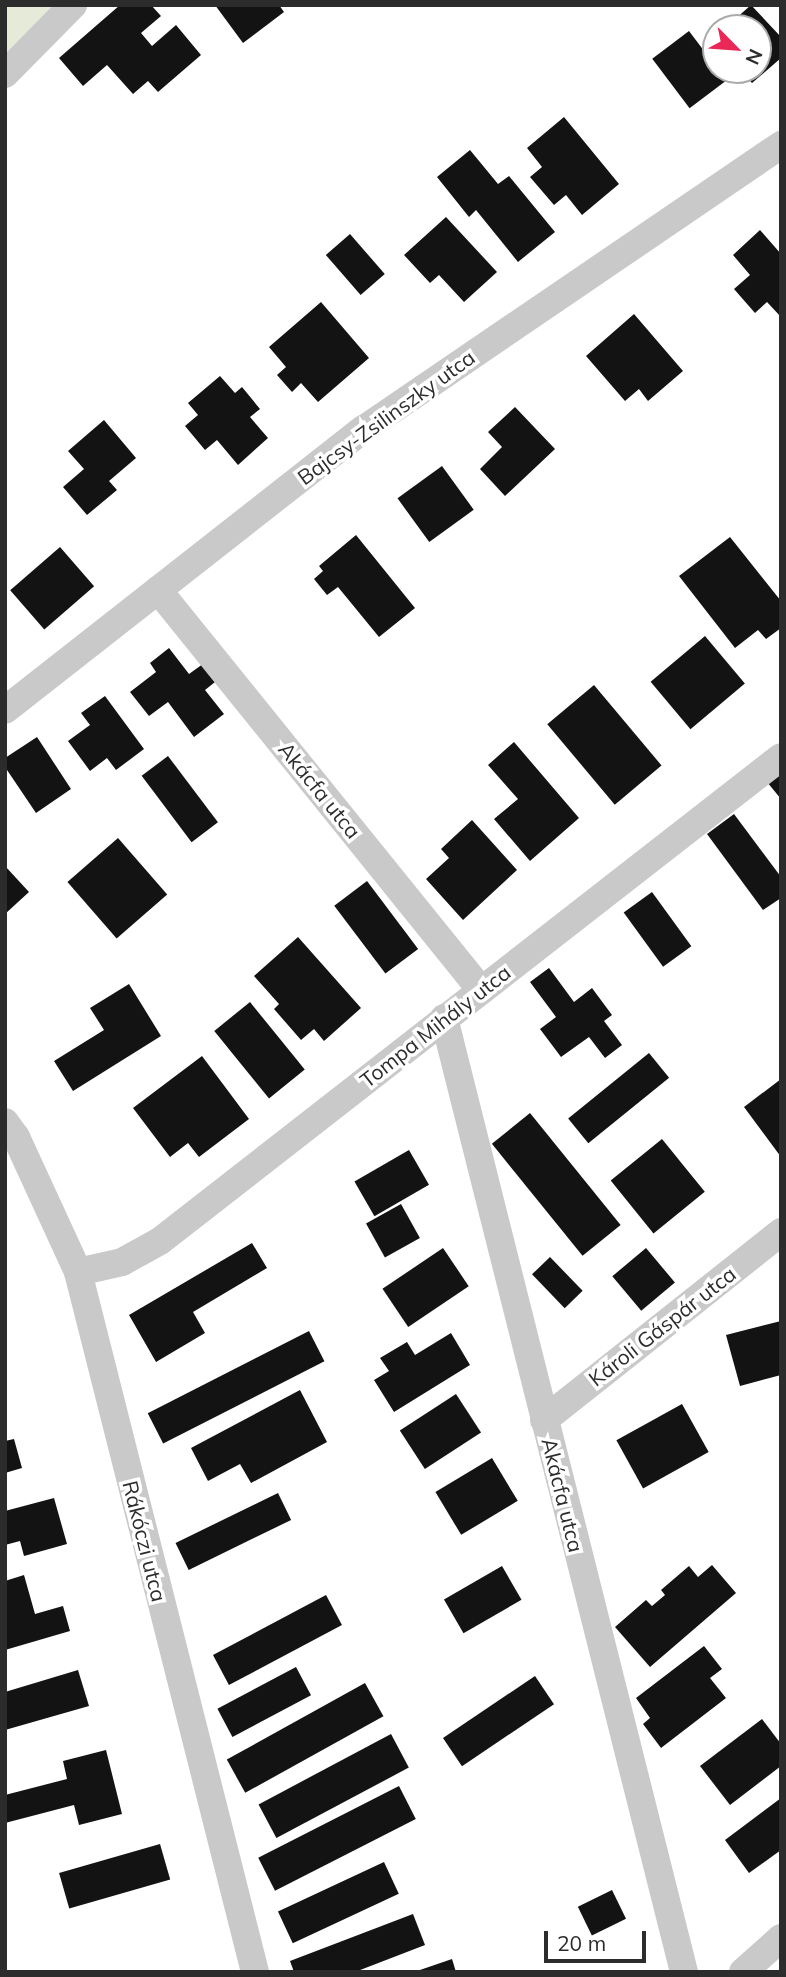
<!DOCTYPE html>
<meta charset="utf-8">
<style>
body{margin:0}
#map{position:relative;width:786px;height:1977px;overflow:hidden;background:#fff;font-family:Mulish,sans-serif}
div>[style]{position:absolute}
.green>*{inset:0;background:#e5ebd8}
.building>*{inset:0;background:#131313;transform-origin:0 0}
.street>*{height:28px;margin:-14px;padding:0 14px;transform-origin:14px;border-radius:14px;background:#c9c9c9}
span{translate:-50% -50%;white-space:nowrap;text-align:center;line-height:1.15;-webkit-text-stroke:7px #fff;paint-order:stroke}
.street-label{font-size:21px;color:#2c2c2c}
.frame{position:absolute;inset:0;border:7px solid #2c2c2c;pointer-events:none}
.north{position:absolute;left:702px;top:14px;width:70px;height:70px;box-sizing:border-box;background:#fff;border:2px solid #ababab;border-radius:50%;rotate:115deg;font-size:19px;font-weight:700;line-height:28px;text-align:center;color:#2c2c2c}
.north::after{content:'';display:block;margin:auto;width:24px;height:32px;background:#ea2757;clip-path:polygon(50% 0,100% 100%,50% 72%,0 100%)}
.scale{position:absolute;left:544px;top:1931px;width:102px;height:32px;box-sizing:border-box;border:4px solid #2c2c2c;border-top:0;padding-left:9px;font-size:21px;line-height:24px;white-space:nowrap;color:#2c2c2c;-webkit-text-stroke:5px #fff;paint-order:stroke}
</style>
<div id="map">
<div class="green">
<div style="clip-path:polygon(5px 5px,73px 5px,5px 74px)"></div>
</div>
<div class="building">
<div style="clip-path:polygon(120px 5px,151px 5px,161px 16px,141px 33px,152px 46px,176px 25px,201px 55px,158px 92px,148px 81px,133px 94px,107px 65px,83px 86px,59px 58px)"></div>
<div style="clip-path:polygon(215px 5px,279px 5px,284px 12px,243px 43px)"></div>
<div style="clip-path:polygon(751px 5px,781px 37px,781px 58px,752px 83px,740px 70px,758px 70px,758px 28px,725px 28px)"></div>
<div style="left:689px;top:31px;width:62px;height:46px;rotate:53deg"></div>
<div style="clip-path:polygon(564px 117px,619px 184px,582px 215px,566px 195px,554px 205px,530px 177px,542px 167px,527px 148px)"></div>
<div style="clip-path:polygon(470px 150px,498px 184px,509px 176px,555px 232px,518px 262px,476px 210px,469px 217px,437px 177px)"></div>
<div style="clip-path:polygon(446px 217px,497px 272px,464px 302px,439px 275px,430px 283px,404px 255px)"></div>
<div style="clip-path:polygon(760px 230px,781px 254px,781px 317px,767px 302px,755px 313px,734px 289px,750px 275px,733px 255px)"></div>
<div style="left:350px;top:234px;width:53px;height:32px;rotate:49deg"></div>
<div style="clip-path:polygon(321px 302px,369px 358px,318px 402px,301px 383px,292px 392px,277px 375px,286px 367px,269px 347px)"></div>
<div style="clip-path:polygon(634px 314px,683px 371px,648px 401px,639px 389px,625px 401px,586px 356px)"></div>
<div style="clip-path:polygon(220px 376px,235px 393px,242px 387px,260px 409px,250px 417px,268px 438px,238px 465px,217px 440px,205px 450px,185px 426px,198px 415px,188px 403px)"></div>
<div style="clip-path:polygon(515px 407px,555px 449px,505px 496px,480px 469px,502px 447px,488px 432px)"></div>
<div style="clip-path:polygon(104px 420px,136px 458px,109px 481px,117px 490px,87px 515px,63px 487px,84px 469px,68px 451px)"></div>
<div style="left:442px;top:466px;width:54px;height:55px;rotate:54deg"></div>
<div style="clip-path:polygon(356px 535px,415px 608px,379px 637px,338px 587px,327px 595px,314px 579px,323px 571px,319px 566px)"></div>
<div style="clip-path:polygon(730px 537px,781px 601px,781px 628px,766px 639px,758px 630px,735px 648px,679px 576px)"></div>
<div style="left:60px;top:547px;width:52px;height:66px;rotate:49deg"></div>
<div style="left:705px;top:636px;width:62px;height:71px;rotate:50deg"></div>
<div style="clip-path:polygon(169px 648px,189px 674px,207px 661px,220px 678px,205px 690px,224px 714px,194px 737px,168px 702px,149px 716px,130px 692px,156px 672px,150px 663px)"></div>
<div style="left:594px;top:685px;width:105px;height:61px;rotate:50deg"></div>
<div style="clip-path:polygon(105px 696px,144px 749px,116px 770px,107px 758px,90px 771px,68px 741px,90px 725px,81px 713px)"></div>
<div style="clip-path:polygon(37px 737px,71px 789px,36px 813px,5px 767px,5px 758px)"></div>
<div style="clip-path:polygon(514px 742px,579px 818px,530px 861px,494px 819px,518px 799px,488px 765px)"></div>
<div style="left:168px;top:756px;width:83px;height:33px;rotate:53deg"></div>
<div style="clip-path:polygon(781px 771px,781px 799px,767px 782px)"></div>
<div style="clip-path:polygon(734px 814px,781px 877px,781px 898px,763px 910px,707px 834px)"></div>
<div style="clip-path:polygon(472px 820px,517px 870px,463px 920px,426px 879px,449px 858px,441px 849px)"></div>
<div style="left:118px;top:838px;width:75px;height:67px;rotate:49deg"></div>
<div style="clip-path:polygon(5px 866px,29px 892px,5px 914px)"></div>
<div style="left:367px;top:881px;width:85px;height:41px;rotate:53deg"></div>
<div style="left:652px;top:892px;width:67px;height:35px;rotate:54deg"></div>
<div style="clip-path:polygon(298px 937px,361px 1008px,324px 1041px,314px 1029px,301px 1040px,274px 1009px,279px 1004px,254px 976px)"></div>
<div style="clip-path:polygon(549px 968px,574px 1002px,592px 988px,612px 1015px,604px 1021px,622px 1045px,605px 1058px,589px 1037px,561px 1057px,540px 1029px,556px 1017px,530px 982px)"></div>
<div style="clip-path:polygon(129px 984px,161px 1036px,73px 1091px,54px 1061px,104px 1030px,90px 1008px)"></div>
<div style="left:250px;top:1002px;width:87px;height:46px;rotate:51deg"></div>
<div style="left:649px;top:1053px;width:32px;height:104px;rotate:51deg"></div>
<div style="clip-path:polygon(202px 1056px,249px 1119px,199px 1157px,188px 1143px,170px 1157px,133px 1108px)"></div>
<div style="clip-path:polygon(781px 1079px,781px 1157px,744px 1107px)"></div>
<div style="left:530px;top:1113px;width:144px;height:49px;rotate:51deg"></div>
<div style="left:662px;top:1139px;width:68px;height:66px;rotate:51deg"></div>
<div style="left:409px;top:1150px;width:40px;height:63px;rotate:60deg"></div>
<div style="left:401px;top:1204px;width:39px;height:40px;rotate:61deg"></div>
<div style="clip-path:polygon(252px 1243px,267px 1268px,193px 1312px,205px 1333px,156px 1362px,129px 1315px)"></div>
<div style="left:443px;top:1248px;width:46px;height:73px;rotate:56deg"></div>
<div style="left:646px;top:1248px;width:45px;height:44px;rotate:50deg"></div>
<div style="left:550px;top:1257px;width:47px;height:25px;rotate:46deg"></div>
<div style="clip-path:polygon(781px 1321px,781px 1375px,740px 1386px,726px 1335px)"></div>
<div style="left:309px;top:1331px;width:34px;height:181px;rotate:63deg"></div>
<div style="clip-path:polygon(451px 1333px,470px 1365px,394px 1412px,374px 1380px,389px 1371px,380px 1358px,407px 1342px,415px 1355px)"></div>
<div style="clip-path:polygon(300px 1390px,327px 1442px,251px 1483px,240px 1464px,208px 1481px,191px 1448px)"></div>
<div style="left:456px;top:1394px;width:46px;height:67px;rotate:57deg"></div>
<div style="left:682px;top:1404px;width:55px;height:75px;rotate:61deg"></div>
<div style="clip-path:polygon(14px 1439px,22px 1468px,5px 1473px,5px 1441px)"></div>
<div style="left:492px;top:1458px;width:50px;height:66px;rotate:59deg"></div>
<div style="left:278px;top:1493px;width:30px;height:114px;rotate:64deg"></div>
<div style="clip-path:polygon(54px 1498px,67px 1544px,24px 1556px,20px 1541px,5px 1545px,5px 1511px)"></div>
<div style="clip-path:polygon(712px 1565px,736px 1593px,650px 1667px,615px 1627px,646px 1600px,652px 1606px,665px 1595px,661px 1590px,689px 1566px,698px 1577px)"></div>
<div style="left:502px;top:1566px;width:39px;height:67px;rotate:60deg"></div>
<div style="clip-path:polygon(24px 1575px,35px 1614px,63px 1606px,70px 1631px,5px 1650px,5px 1581px)"></div>
<div style="left:326px;top:1595px;width:34px;height:128px;rotate:62deg"></div>
<div style="clip-path:polygon(704px 1646px,722px 1669px,710px 1678px,726px 1698px,661px 1748px,643px 1724px,650px 1718px,636px 1698px)"></div>
<div style="left:296px;top:1667px;width:32px;height:89px;rotate:62deg"></div>
<div style="clip-path:polygon(78px 1670px,89px 1706px,5px 1730px,5px 1692px)"></div>
<div style="left:535px;top:1676px;width:34px;height:111px;rotate:56deg"></div>
<div style="left:365px;top:1683px;width:38px;height:158px;rotate:61deg"></div>
<div style="clip-path:polygon(762px 1719px,781px 1744px,781px 1766px,730px 1805px,700px 1766px)"></div>
<div style="left:391px;top:1734px;width:38px;height:150px;rotate:62deg"></div>
<div style="clip-path:polygon(106px 1750px,122px 1814px,79px 1825px,74px 1805px,5px 1823px,5px 1795px,67px 1779px,63px 1761px)"></div>
<div style="left:399px;top:1786px;width:37px;height:158px;rotate:63deg"></div>
<div style="clip-path:polygon(781px 1798px,781px 1850px,749px 1873px,725px 1840px)"></div>
<div style="left:160px;top:1844px;width:37px;height:105px;rotate:74deg"></div>
<div style="left:384px;top:1862px;width:35px;height:117px;rotate:65deg"></div>
<div style="left:612px;top:1890px;width:32px;height:38px;rotate:64deg"></div>
<div style="clip-path:polygon(413px 1914px,425px 1945px,355px 1972px,294px 1972px,290px 1961px)"></div>
<div style="clip-path:polygon(452px 1959px,456px 1972px,417px 1972px,417px 1971px)"></div>
</div>
<div class="street">
<div style="left:5px;top:74px;width:97px;rotate:-45.4deg"></div>
<div style="left:158px;top:590px;width:514px;rotate:51.08deg"></div>
<div style="left:5px;top:710px;width:456px;rotate:-38.1deg"></div>
<div style="left:364px;top:429px;width:505px;rotate:-34.26deg"></div>
<div style="left:444px;top:1018px;width:984px;rotate:75.88deg"></div>
<div style="left:5px;top:1122px;width:19px;rotate:54deg"></div>
<div style="left:16px;top:1137px;width:149px;rotate:65.3deg"></div>
<div style="left:78px;top:1272px;width:722px;rotate:75.81deg"></div>
<div style="left:78px;top:1272px;width:45px;rotate:-12.8deg"></div>
<div style="left:122px;top:1262px;width:43px;rotate:-28.9deg"></div>
<div style="left:160px;top:1241px;width:787px;rotate:-37.93deg"></div>
<div style="left:544px;top:1420px;width:303px;rotate:-38.4deg"></div>
<div style="left:743px;top:1972px;width:51px;rotate:-41.8deg"></div>
</div>
<div class="street-label">
<span style="left:386px;top:417px;rotate:-36deg">Bajcsy-Zsilinszky utca</span>
<span style="left:320px;top:790px;rotate:51deg">Akácfa utca</span>
<span style="left:435px;top:1026px;rotate:-38deg">Tompa Mihály utca</span>
<span style="left:662px;top:1326px;rotate:-38deg">Károli Gáspár utca</span>
<span style="left:563px;top:1495px;rotate:76deg">Akácfa utca</span>
<span style="left:145px;top:1541px;rotate:76deg">Rákóczi utca</span>
</div>
<div class="frame"></div>
<div class="north">N</div>
<div class="scale">20 m</div>
</div>
